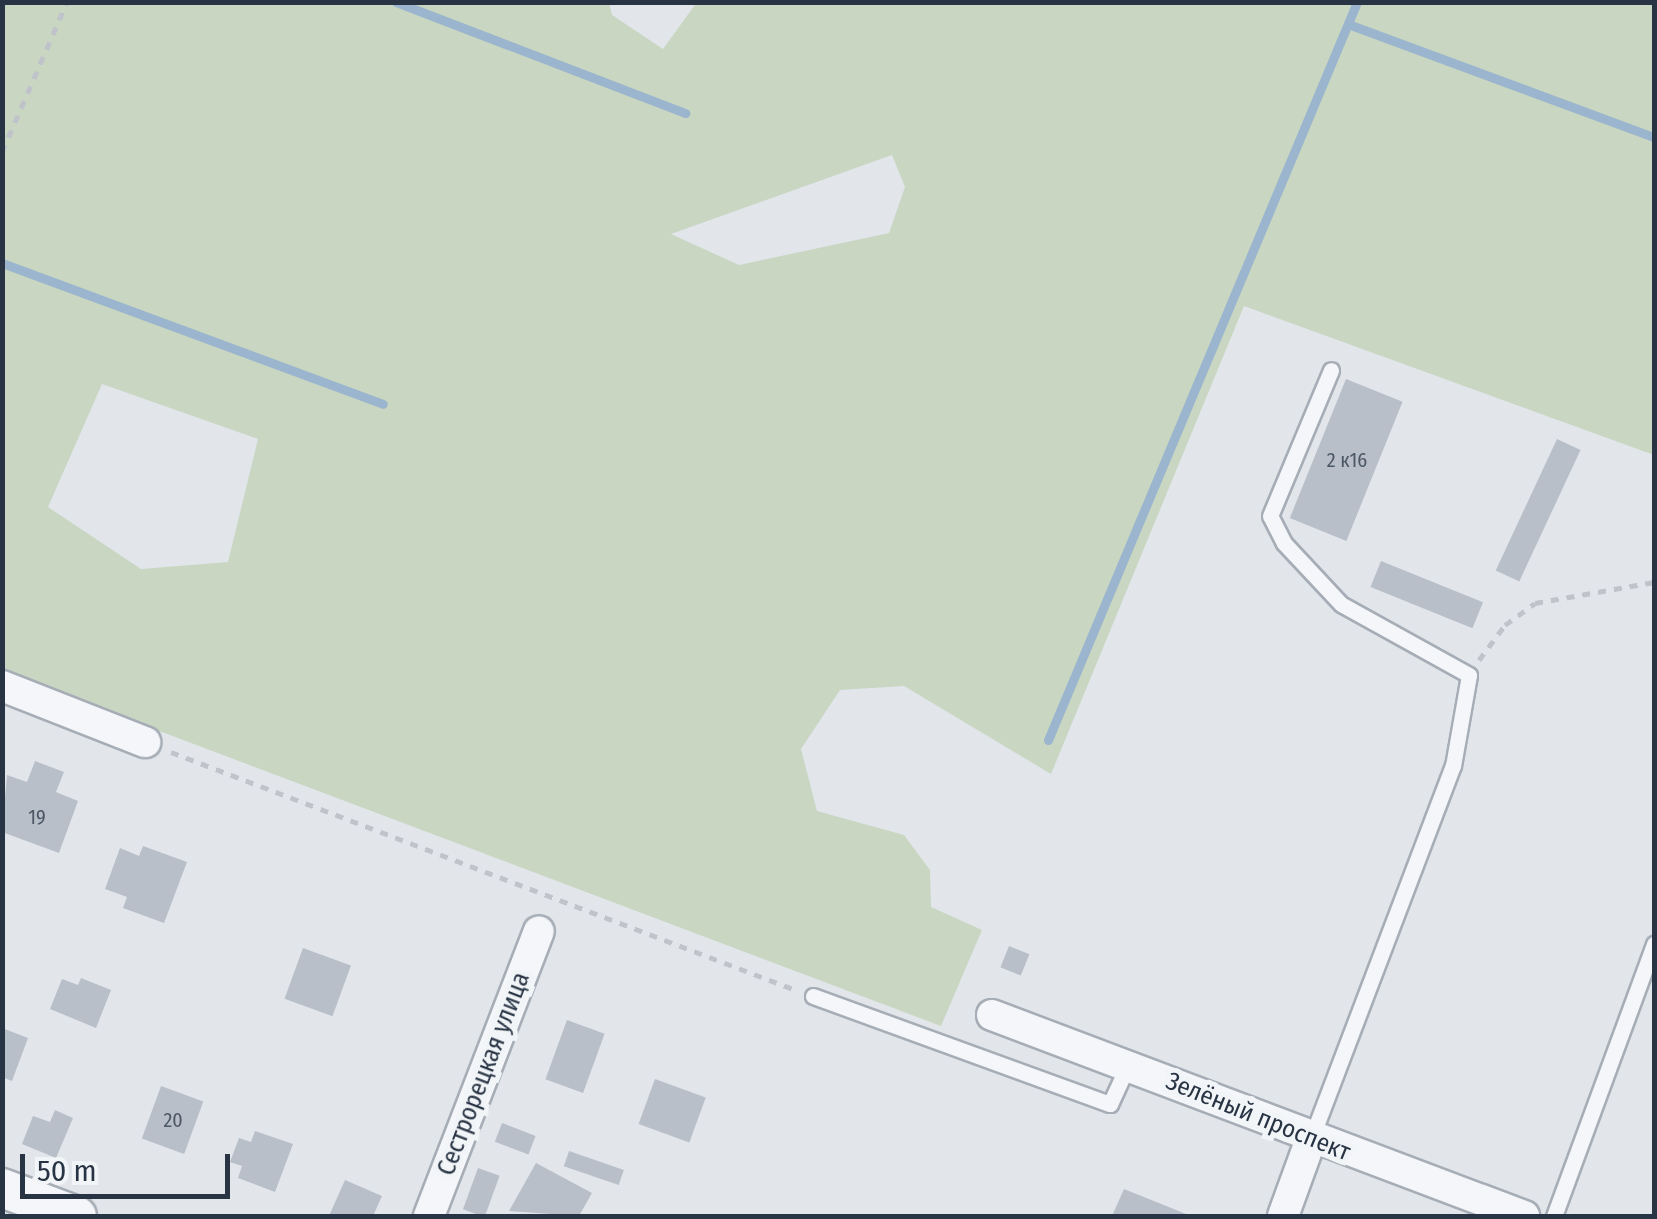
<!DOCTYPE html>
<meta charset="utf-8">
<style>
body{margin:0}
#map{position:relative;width:1657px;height:1219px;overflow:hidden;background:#e2e6eb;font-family:"Fira Sans Condensed",sans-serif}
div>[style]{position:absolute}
.green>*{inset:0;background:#c8d6c2}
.stream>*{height:9px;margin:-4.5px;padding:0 4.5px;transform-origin:4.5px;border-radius:4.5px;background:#9ab5cd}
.building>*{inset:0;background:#b8bfc9;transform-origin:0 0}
.path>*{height:5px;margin-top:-2.5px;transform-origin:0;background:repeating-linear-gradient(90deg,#c0c4ca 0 8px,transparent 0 16px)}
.roads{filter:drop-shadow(2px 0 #a6adb6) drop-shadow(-2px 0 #a6adb6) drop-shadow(0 2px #a6adb6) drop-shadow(0 -2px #a6adb6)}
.service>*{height:15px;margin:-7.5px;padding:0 7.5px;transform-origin:7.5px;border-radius:7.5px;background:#f5f6f9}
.minor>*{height:30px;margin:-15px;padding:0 15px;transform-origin:15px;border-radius:15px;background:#f5f6f9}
.tertiary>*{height:38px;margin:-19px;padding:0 19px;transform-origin:19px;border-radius:19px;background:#f5f6f9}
span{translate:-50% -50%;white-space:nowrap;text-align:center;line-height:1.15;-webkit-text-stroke:10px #f2f5f8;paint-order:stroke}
.number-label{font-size:20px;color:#4c5765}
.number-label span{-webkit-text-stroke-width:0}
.street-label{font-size:25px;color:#283444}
.frame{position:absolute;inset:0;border:5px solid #283444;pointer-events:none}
.scale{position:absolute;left:20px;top:1154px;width:210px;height:45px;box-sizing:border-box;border:5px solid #283444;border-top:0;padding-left:12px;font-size:30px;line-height:35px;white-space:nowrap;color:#283444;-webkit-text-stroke:8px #f2f5f8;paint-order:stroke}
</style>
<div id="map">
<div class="green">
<div style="clip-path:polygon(evenodd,697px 2px,1654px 3px,1654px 455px,1244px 306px,1051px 774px,904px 686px,840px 690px,801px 749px,817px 811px,904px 835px,930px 870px,931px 907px,982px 930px,941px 1026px,3px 672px,2px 3px,609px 3px,612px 15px,663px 49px,697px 2px,892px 155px,905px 187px,889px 233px,739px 265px,671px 234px,892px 155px,697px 2px,102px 384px,258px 439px,228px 562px,141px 569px,48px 507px,102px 384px)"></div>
</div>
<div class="stream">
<div style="left:396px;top:2px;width:310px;rotate:21deg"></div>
<div style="left:1348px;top:24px;width:326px;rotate:20.3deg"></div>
<div style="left:2px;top:263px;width:406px;rotate:20.3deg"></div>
<div style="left:1048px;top:740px;width:800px;rotate:-67.28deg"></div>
</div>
<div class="building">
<div style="left:1346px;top:379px;width:61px;height:150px;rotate:22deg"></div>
<div style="left:1557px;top:439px;width:26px;height:145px;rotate:25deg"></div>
<div style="left:1381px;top:561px;width:110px;height:28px;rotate:22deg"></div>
<div style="clip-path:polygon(35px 761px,64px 772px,56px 792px,78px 801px,59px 853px,2px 832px,7px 775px,27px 782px)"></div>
<div style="clip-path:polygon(143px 846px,187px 862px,164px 923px,123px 908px,127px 897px,105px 889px,120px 848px,139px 856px)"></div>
<div style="left:1009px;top:946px;width:22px;height:23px;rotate:22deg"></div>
<div style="left:303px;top:948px;width:51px;height:54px;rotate:20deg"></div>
<div style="clip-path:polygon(81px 978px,111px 990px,96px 1028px,50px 1009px,62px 979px,78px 985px)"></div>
<div style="left:567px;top:1020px;width:40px;height:63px;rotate:20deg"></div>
<div style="clip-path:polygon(2px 1028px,28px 1038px,12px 1081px,2px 1077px)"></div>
<div style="left:655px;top:1079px;width:54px;height:48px;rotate:20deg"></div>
<div style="left:161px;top:1086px;width:45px;height:56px;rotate:20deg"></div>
<div style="clip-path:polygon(55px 1110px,73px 1118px,56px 1158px,22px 1144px,33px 1116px,50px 1122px)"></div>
<div style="left:502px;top:1123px;width:36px;height:20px;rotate:21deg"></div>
<div style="clip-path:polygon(255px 1131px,293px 1144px,275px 1192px,238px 1178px,242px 1166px,230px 1162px,239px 1138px,251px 1142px)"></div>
<div style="left:569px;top:1151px;width:58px;height:16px;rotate:19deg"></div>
<div style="clip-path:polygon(536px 1163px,592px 1193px,579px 1216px,509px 1211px)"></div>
<div style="left:478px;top:1168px;width:23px;height:44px;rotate:20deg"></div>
<div style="clip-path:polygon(345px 1180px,382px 1196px,373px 1216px,329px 1216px)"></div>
<div style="clip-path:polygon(1124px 1189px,1191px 1216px,1112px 1216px)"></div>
</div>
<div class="path">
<div style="left:2px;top:152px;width:163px;rotate:-66.6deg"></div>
<div style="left:1479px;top:660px;width:44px;rotate:-53.4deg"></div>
<div style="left:1505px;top:625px;width:37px;rotate:-36deg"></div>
<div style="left:1535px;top:603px;width:121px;rotate:-10deg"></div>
<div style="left:171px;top:752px;width:669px;rotate:20.85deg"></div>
</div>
<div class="roads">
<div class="service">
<div style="left:813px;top:996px;width:316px;rotate:20deg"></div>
<div style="left:1110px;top:1104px;width:43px;rotate:-65.2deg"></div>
<div style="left:1311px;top:1139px;width:399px;rotate:-69.2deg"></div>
<div style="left:1453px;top:766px;width:92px;rotate:-80deg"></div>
<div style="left:1469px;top:675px;width:146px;rotate:-151deg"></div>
<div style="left:1341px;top:604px;width:83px;rotate:-133.1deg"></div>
<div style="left:1284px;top:543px;width:30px;rotate:-117deg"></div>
<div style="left:1270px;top:516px;width:158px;rotate:-67.3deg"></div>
<div style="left:1554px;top:1216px;width:290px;rotate:-69.8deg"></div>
</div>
<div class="minor">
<div style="left:2px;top:686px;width:154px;rotate:21.4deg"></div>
<div style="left:992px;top:1015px;width:569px;rotate:20.7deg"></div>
<div style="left:429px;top:1216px;width:305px;rotate:-68.9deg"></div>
<div style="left:1283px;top:1216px;width:82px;rotate:-70deg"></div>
</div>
<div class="tertiary">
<div style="left:2px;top:1188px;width:80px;rotate:20.5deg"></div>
</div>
</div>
<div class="number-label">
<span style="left:1347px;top:460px">2 к16</span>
<span style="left:37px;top:817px">19</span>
<span style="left:173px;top:1120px">20</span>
</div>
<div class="street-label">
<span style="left:484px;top:1074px;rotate:-69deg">Сестрорецкая улица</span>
<span style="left:1258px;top:1117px;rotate:22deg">Зелёный проспект</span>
</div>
<div class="frame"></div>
<div class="scale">50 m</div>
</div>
